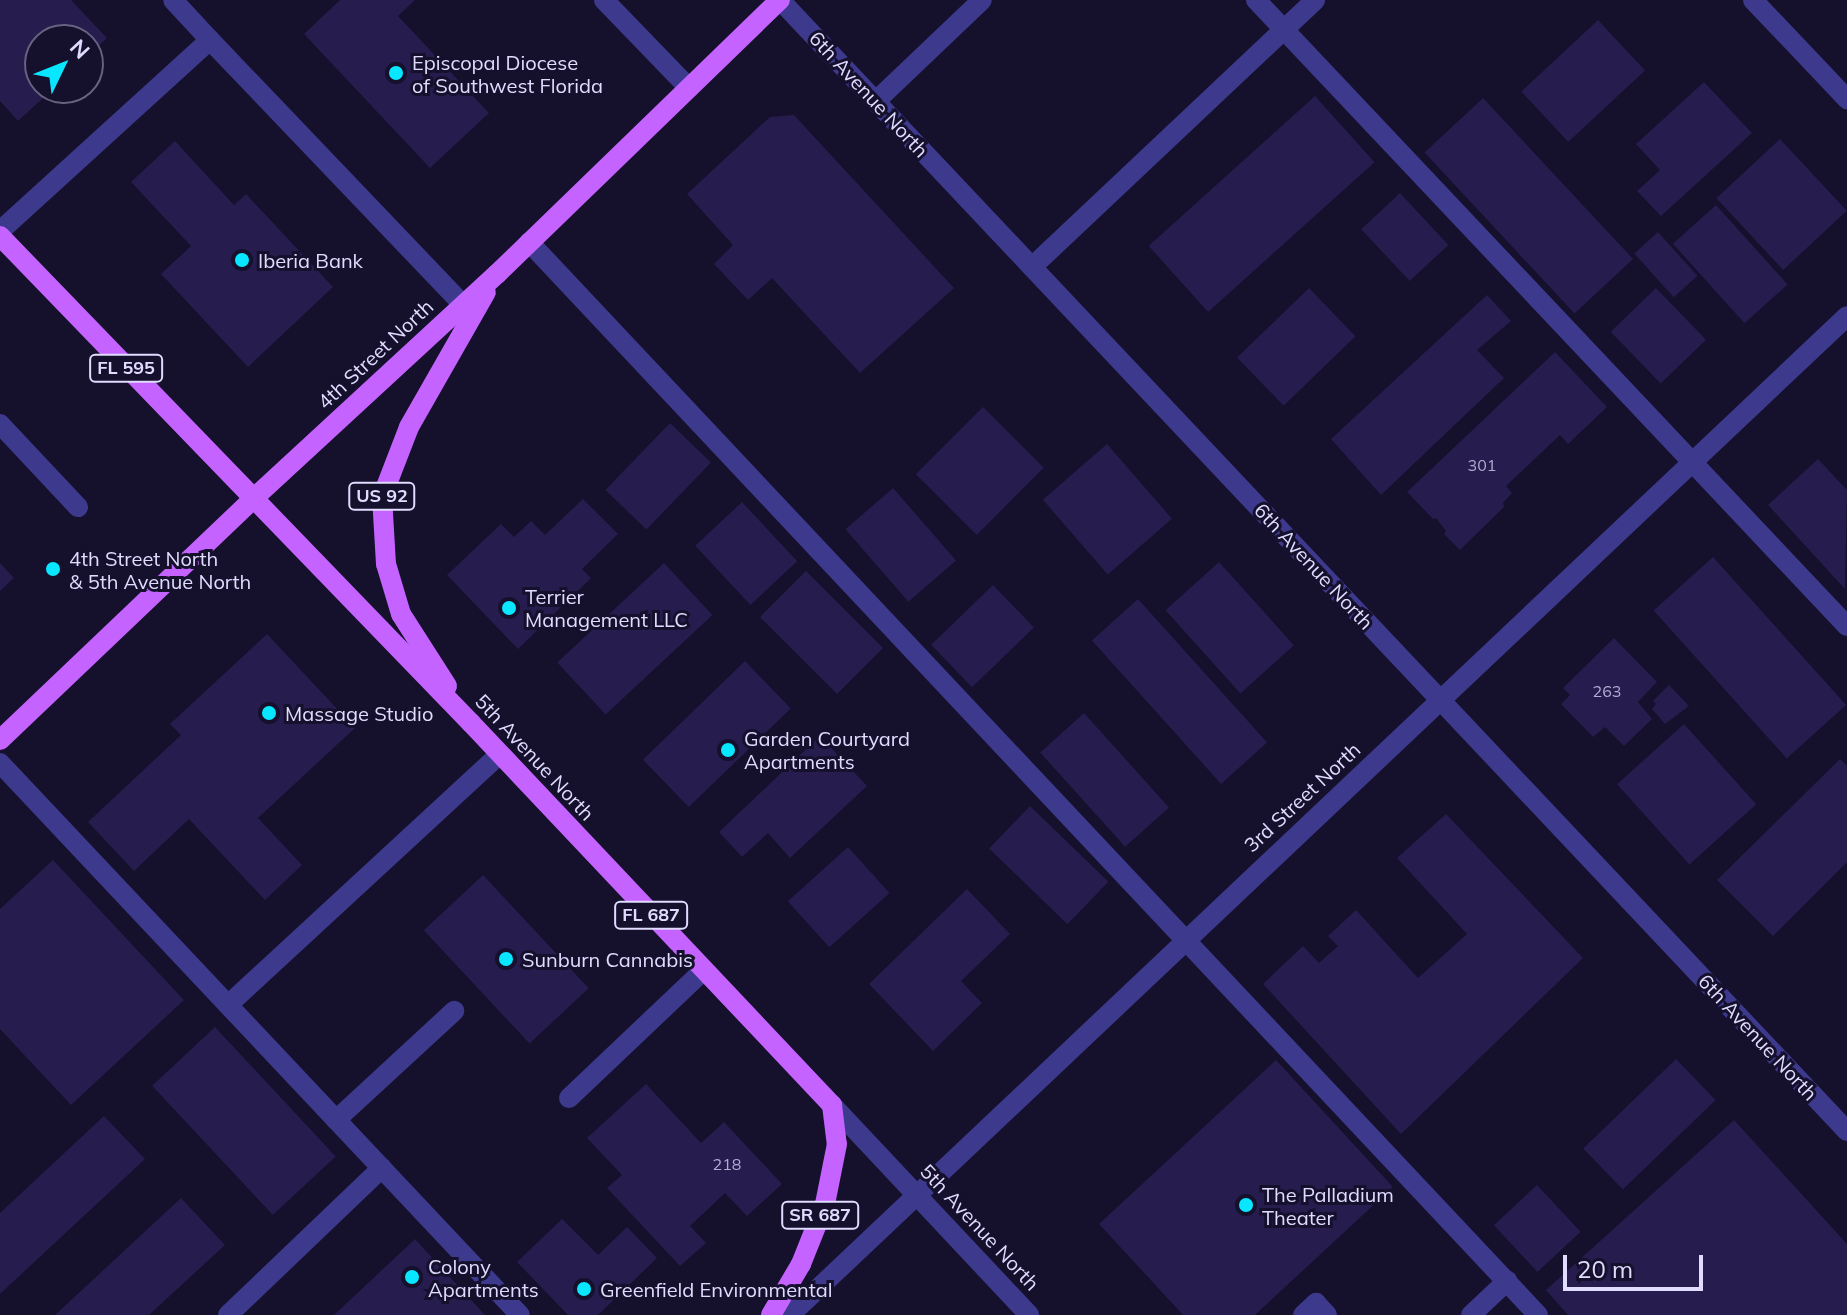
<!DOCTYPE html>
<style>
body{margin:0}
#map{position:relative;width:1847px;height:1315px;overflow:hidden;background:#15102c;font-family:Mulish,sans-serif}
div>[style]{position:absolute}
.building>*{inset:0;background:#261c4e;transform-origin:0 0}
.minor>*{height:20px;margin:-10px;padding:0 10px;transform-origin:10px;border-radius:10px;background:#3d3a8d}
.major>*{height:20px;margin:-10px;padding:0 10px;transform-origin:10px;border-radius:10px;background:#c463ff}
.dots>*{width:22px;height:22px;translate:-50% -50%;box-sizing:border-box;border:4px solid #15102c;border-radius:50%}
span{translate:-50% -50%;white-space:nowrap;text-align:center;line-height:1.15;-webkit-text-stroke:6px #15102c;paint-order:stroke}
.number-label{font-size:16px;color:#b2acd3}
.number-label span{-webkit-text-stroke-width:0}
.shield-label span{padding:2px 6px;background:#15102c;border:2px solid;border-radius:6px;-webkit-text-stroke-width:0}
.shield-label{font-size:18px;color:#e0dcff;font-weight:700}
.poi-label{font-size:20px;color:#e0dcff}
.left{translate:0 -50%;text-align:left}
.street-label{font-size:20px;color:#e0dcff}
.north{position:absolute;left:24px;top:24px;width:80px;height:80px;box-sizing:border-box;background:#15102c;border:2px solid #666280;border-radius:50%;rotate:47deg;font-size:22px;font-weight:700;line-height:32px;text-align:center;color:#e0dcff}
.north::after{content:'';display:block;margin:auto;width:28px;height:36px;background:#08e7ff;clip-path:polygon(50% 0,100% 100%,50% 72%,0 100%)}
.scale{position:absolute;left:1563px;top:1255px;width:140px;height:36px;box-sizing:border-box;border:4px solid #e0dcff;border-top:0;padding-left:10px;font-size:24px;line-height:28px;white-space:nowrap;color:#e0dcff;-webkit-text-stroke:6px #15102c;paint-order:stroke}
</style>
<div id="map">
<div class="building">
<div style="clip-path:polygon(0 0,71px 0,107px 38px,88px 56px,88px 40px,40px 40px,40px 88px,54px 88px,18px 121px,0 101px)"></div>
<div style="clip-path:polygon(340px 0,415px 0,398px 16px,489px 113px,430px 168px,304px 34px)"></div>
<div style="left:1598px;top:20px;width:69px;height:105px;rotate:47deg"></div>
<div style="clip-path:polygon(1704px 82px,1752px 133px,1661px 216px,1637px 191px,1660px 170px,1636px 144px)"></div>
<div style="left:1315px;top:96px;width:89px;height:224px;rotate:48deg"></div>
<div style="left:1483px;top:98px;width:220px;height:80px;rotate:47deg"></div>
<div style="clip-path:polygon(794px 115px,954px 288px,860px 373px,772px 278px,748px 300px,714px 264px,733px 245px,687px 194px,770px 117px)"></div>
<div style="left:1780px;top:139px;width:98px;height:87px;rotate:47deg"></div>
<div style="clip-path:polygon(175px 141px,234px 205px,246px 194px,333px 287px,248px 367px,161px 274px,191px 246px,131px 182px)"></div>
<div style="left:1400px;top:193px;width:71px;height:53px;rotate:47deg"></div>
<div style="left:1716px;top:205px;width:107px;height:58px;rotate:48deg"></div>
<div style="left:1658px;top:232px;width:59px;height:32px;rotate:48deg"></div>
<div style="left:1309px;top:288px;width:67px;height:100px;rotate:46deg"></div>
<div style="left:1656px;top:288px;width:72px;height:63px;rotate:46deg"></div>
<div style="clip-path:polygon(1487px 295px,1511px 321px,1477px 350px,1504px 378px,1381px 495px,1331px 439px)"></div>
<div style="clip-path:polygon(1555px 352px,1607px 407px,1568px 444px,1560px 435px,1506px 486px,1512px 493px,1503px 503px,1504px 507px,1460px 550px,1444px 534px,1446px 531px,1436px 518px,1433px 519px,1407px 492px)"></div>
<div style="left:983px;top:407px;width:86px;height:95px;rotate:45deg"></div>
<div style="left:670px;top:423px;width:57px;height:93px;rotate:44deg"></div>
<div style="left:1107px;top:444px;width:99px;height:85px;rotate:49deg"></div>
<div style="clip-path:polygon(1818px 459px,1847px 490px,1845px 589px,1768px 505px)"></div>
<div style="left:893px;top:488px;width:96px;height:63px;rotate:49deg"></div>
<div style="clip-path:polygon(583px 499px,618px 534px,582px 569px,591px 578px,518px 649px,447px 575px,501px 524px,514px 537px,531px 521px,545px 535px)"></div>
<div style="left:742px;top:502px;width:81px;height:64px;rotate:47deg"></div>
<div style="left:1713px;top:557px;width:199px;height:80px;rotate:48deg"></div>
<div style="left:1219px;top:562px;width:112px;height:72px;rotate:48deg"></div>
<div style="clip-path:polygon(0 563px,14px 578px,0 591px)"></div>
<div style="left:664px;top:563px;width:71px;height:146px;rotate:47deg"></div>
<div style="left:806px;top:571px;width:109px;height:65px;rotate:45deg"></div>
<div style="left:993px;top:585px;width:59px;height:86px;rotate:46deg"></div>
<div style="left:1138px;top:599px;width:193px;height:62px;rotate:48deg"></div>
<div style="clip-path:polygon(267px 634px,355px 728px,258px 818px,302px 865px,265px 900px,189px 819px,134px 871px,88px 822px,181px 735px,170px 724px)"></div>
<div style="clip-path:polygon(1614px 638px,1657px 682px,1638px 702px,1652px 719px,1624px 746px,1605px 727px,1593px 737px,1561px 704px,1570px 695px,1563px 688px)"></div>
<div style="left:745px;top:661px;width:66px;height:142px;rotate:46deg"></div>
<div style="clip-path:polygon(1669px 685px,1689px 706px,1665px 724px,1652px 709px,1656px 704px,1653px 701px)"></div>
<div style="left:1084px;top:713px;width:127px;height:59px;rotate:48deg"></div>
<div style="left:1684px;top:724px;width:108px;height:90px;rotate:48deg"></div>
<div style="clip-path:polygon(820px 736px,867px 786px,790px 858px,768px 833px,742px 857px,719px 832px)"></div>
<div style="clip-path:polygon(1840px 759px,1847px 766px,1847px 862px,1773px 936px,1717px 880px)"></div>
<div style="left:1030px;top:806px;width:109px;height:59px;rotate:44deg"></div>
<div style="clip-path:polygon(1446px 814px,1583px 958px,1401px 1134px,1263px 984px,1303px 946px,1319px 963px,1338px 946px,1328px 936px,1356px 910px,1418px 978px,1467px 934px,1397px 858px)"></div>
<div style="left:848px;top:847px;width:62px;height:81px;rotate:48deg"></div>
<div style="clip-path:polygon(53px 860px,184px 1000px,71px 1105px,0 1029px,0 909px)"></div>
<div style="left:483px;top:875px;width:155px;height:81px;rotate:47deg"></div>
<div style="clip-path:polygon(967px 889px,1010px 934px,961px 981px,982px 1003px,933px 1051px,869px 984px)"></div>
<div style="left:215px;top:1027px;width:177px;height:86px;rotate:47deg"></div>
<div style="left:1676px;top:1059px;width:57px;height:129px;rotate:46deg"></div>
<div style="clip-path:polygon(1276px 1060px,1393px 1187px,1255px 1315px,1183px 1315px,1099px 1224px)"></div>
<div style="clip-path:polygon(646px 1084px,701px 1143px,724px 1122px,782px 1184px,747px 1216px,725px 1193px,690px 1226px,706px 1243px,680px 1266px,607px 1188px,622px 1175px,587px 1138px)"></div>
<div style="clip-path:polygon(104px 1116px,145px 1159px,0 1294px,0 1213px)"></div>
<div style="clip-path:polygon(1734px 1120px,1847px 1244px,1847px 1315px,1568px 1315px,1546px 1290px)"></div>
<div style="left:1537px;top:1185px;width:64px;height:59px;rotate:47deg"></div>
<div style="clip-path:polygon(181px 1198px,225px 1245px,149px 1315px,55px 1315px)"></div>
<div style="clip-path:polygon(562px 1219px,598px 1255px,627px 1227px,657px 1258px,598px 1315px,568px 1315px,517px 1262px)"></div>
<div style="clip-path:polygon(415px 1239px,485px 1315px,334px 1315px)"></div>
</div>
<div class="minor">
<div style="left:604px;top:0;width:122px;rotate:46deg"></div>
<div style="left:780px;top:0;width:1555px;rotate:46.67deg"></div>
<div style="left:1256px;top:0;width:861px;rotate:46.65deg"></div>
<div style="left:1753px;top:0;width:137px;rotate:46.5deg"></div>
<div style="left:210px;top:40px;width:366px;rotate:46.3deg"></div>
<div style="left:876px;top:101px;width:146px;rotate:-43.6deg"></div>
<div style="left:0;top:231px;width:284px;rotate:-42.3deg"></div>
<div style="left:210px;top:40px;width:54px;rotate:-132.8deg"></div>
<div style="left:529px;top:242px;width:1473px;rotate:46.76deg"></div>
<div style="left:1032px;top:267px;width:389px;rotate:-43.3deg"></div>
<div style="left:0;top:424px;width:114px;rotate:46.8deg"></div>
<div style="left:0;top:763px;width:758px;rotate:46.71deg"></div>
<div style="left:228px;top:1005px;width:369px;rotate:-42.7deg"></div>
<div style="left:569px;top:1098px;width:186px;rotate:-43.5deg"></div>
<div style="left:832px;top:1105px;width:288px;rotate:46.8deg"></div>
<div style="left:336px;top:1120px;width:161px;rotate:-42.7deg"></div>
<div style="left:228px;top:1315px;width:213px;rotate:-43.7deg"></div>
<div style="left:790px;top:1315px;width:1454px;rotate:-43.38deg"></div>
<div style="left:1303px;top:1315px;width:18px;rotate:-43deg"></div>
<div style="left:1316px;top:1303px;width:16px;rotate:47deg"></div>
<div style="left:1471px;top:1315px;width:50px;rotate:-43.4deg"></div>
</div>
<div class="major">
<div style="left:0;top:236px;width:678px;rotate:45.96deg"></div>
<div style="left:471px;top:723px;width:526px;rotate:46.62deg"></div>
<div style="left:832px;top:1105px;width:39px;rotate:83deg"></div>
<div style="left:837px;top:1144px;width:61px;rotate:101.3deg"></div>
<div style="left:825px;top:1204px;width:65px;rotate:111.8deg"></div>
<div style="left:801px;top:1264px;width:59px;rotate:120.5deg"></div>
<div style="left:447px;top:686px;width:85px;rotate:-122.6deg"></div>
<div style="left:401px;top:614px;width:52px;rotate:-106.7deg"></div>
<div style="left:386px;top:564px;width:67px;rotate:-93.4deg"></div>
<div style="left:382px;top:497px;width:75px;rotate:-68.9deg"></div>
<div style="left:409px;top:427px;width:155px;rotate:-60.3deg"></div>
<div style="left:0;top:740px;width:349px;rotate:-43.6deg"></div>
<div style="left:253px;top:499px;width:332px;rotate:-42.7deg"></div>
<div style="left:497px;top:274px;width:394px;rotate:-44.1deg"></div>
</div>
<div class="dots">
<div style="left:396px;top:73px;background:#08e7ff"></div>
<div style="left:242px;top:260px;background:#08e7ff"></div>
<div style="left:53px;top:569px;background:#08e7ff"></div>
<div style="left:509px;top:608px;background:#08e7ff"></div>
<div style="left:269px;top:713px;background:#08e7ff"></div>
<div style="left:728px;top:750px;background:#08e7ff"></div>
<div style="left:506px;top:959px;background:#08e7ff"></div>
<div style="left:1246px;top:1205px;background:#08e7ff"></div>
<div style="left:412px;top:1277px;background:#08e7ff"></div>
<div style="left:584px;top:1289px;background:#08e7ff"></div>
</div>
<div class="number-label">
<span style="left:1482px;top:465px">301</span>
<span style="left:1607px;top:691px">263</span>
<span style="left:727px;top:1164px">218</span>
</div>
<div class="shield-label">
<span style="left:126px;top:368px">FL 595</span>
<span style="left:382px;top:496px">US 92</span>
<span style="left:651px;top:915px">FL 687</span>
<span style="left:820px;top:1215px">SR 687</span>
</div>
<div class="poi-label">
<span class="left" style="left:412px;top:74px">Episcopal Diocese<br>of Southwest Florida</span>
<span class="left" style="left:258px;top:260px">Iberia Bank</span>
<span class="left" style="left:69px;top:570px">4th Street North<br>&amp; 5th Avenue North</span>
<span class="left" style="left:525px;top:608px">Terrier<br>Management LLC</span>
<span class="left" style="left:285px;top:713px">Massage Studio</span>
<span class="left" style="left:744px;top:750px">Garden Courtyard<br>Apartments</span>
<span class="left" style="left:522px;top:959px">Sunburn Cannabis</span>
<span class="left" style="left:1262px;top:1206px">The Palladium<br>Theater</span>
<span class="left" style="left:428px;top:1278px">Colony<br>Apartments</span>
<span class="left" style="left:600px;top:1289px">Greenfield Environmental</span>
</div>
<div class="street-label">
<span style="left:869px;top:94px;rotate:47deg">6th Avenue North</span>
<span style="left:375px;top:354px;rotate:-43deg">4th Street North</span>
<span style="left:1314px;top:566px;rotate:47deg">6th Avenue North</span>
<span style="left:535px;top:757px;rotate:47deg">5th Avenue North</span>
<span style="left:1302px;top:797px;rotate:-43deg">3rd Street North</span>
<span style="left:1758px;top:1037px;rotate:47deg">6th Avenue North</span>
<span style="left:980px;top:1227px;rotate:47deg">5th Avenue North</span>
</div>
<div class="north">N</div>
<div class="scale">20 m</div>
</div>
